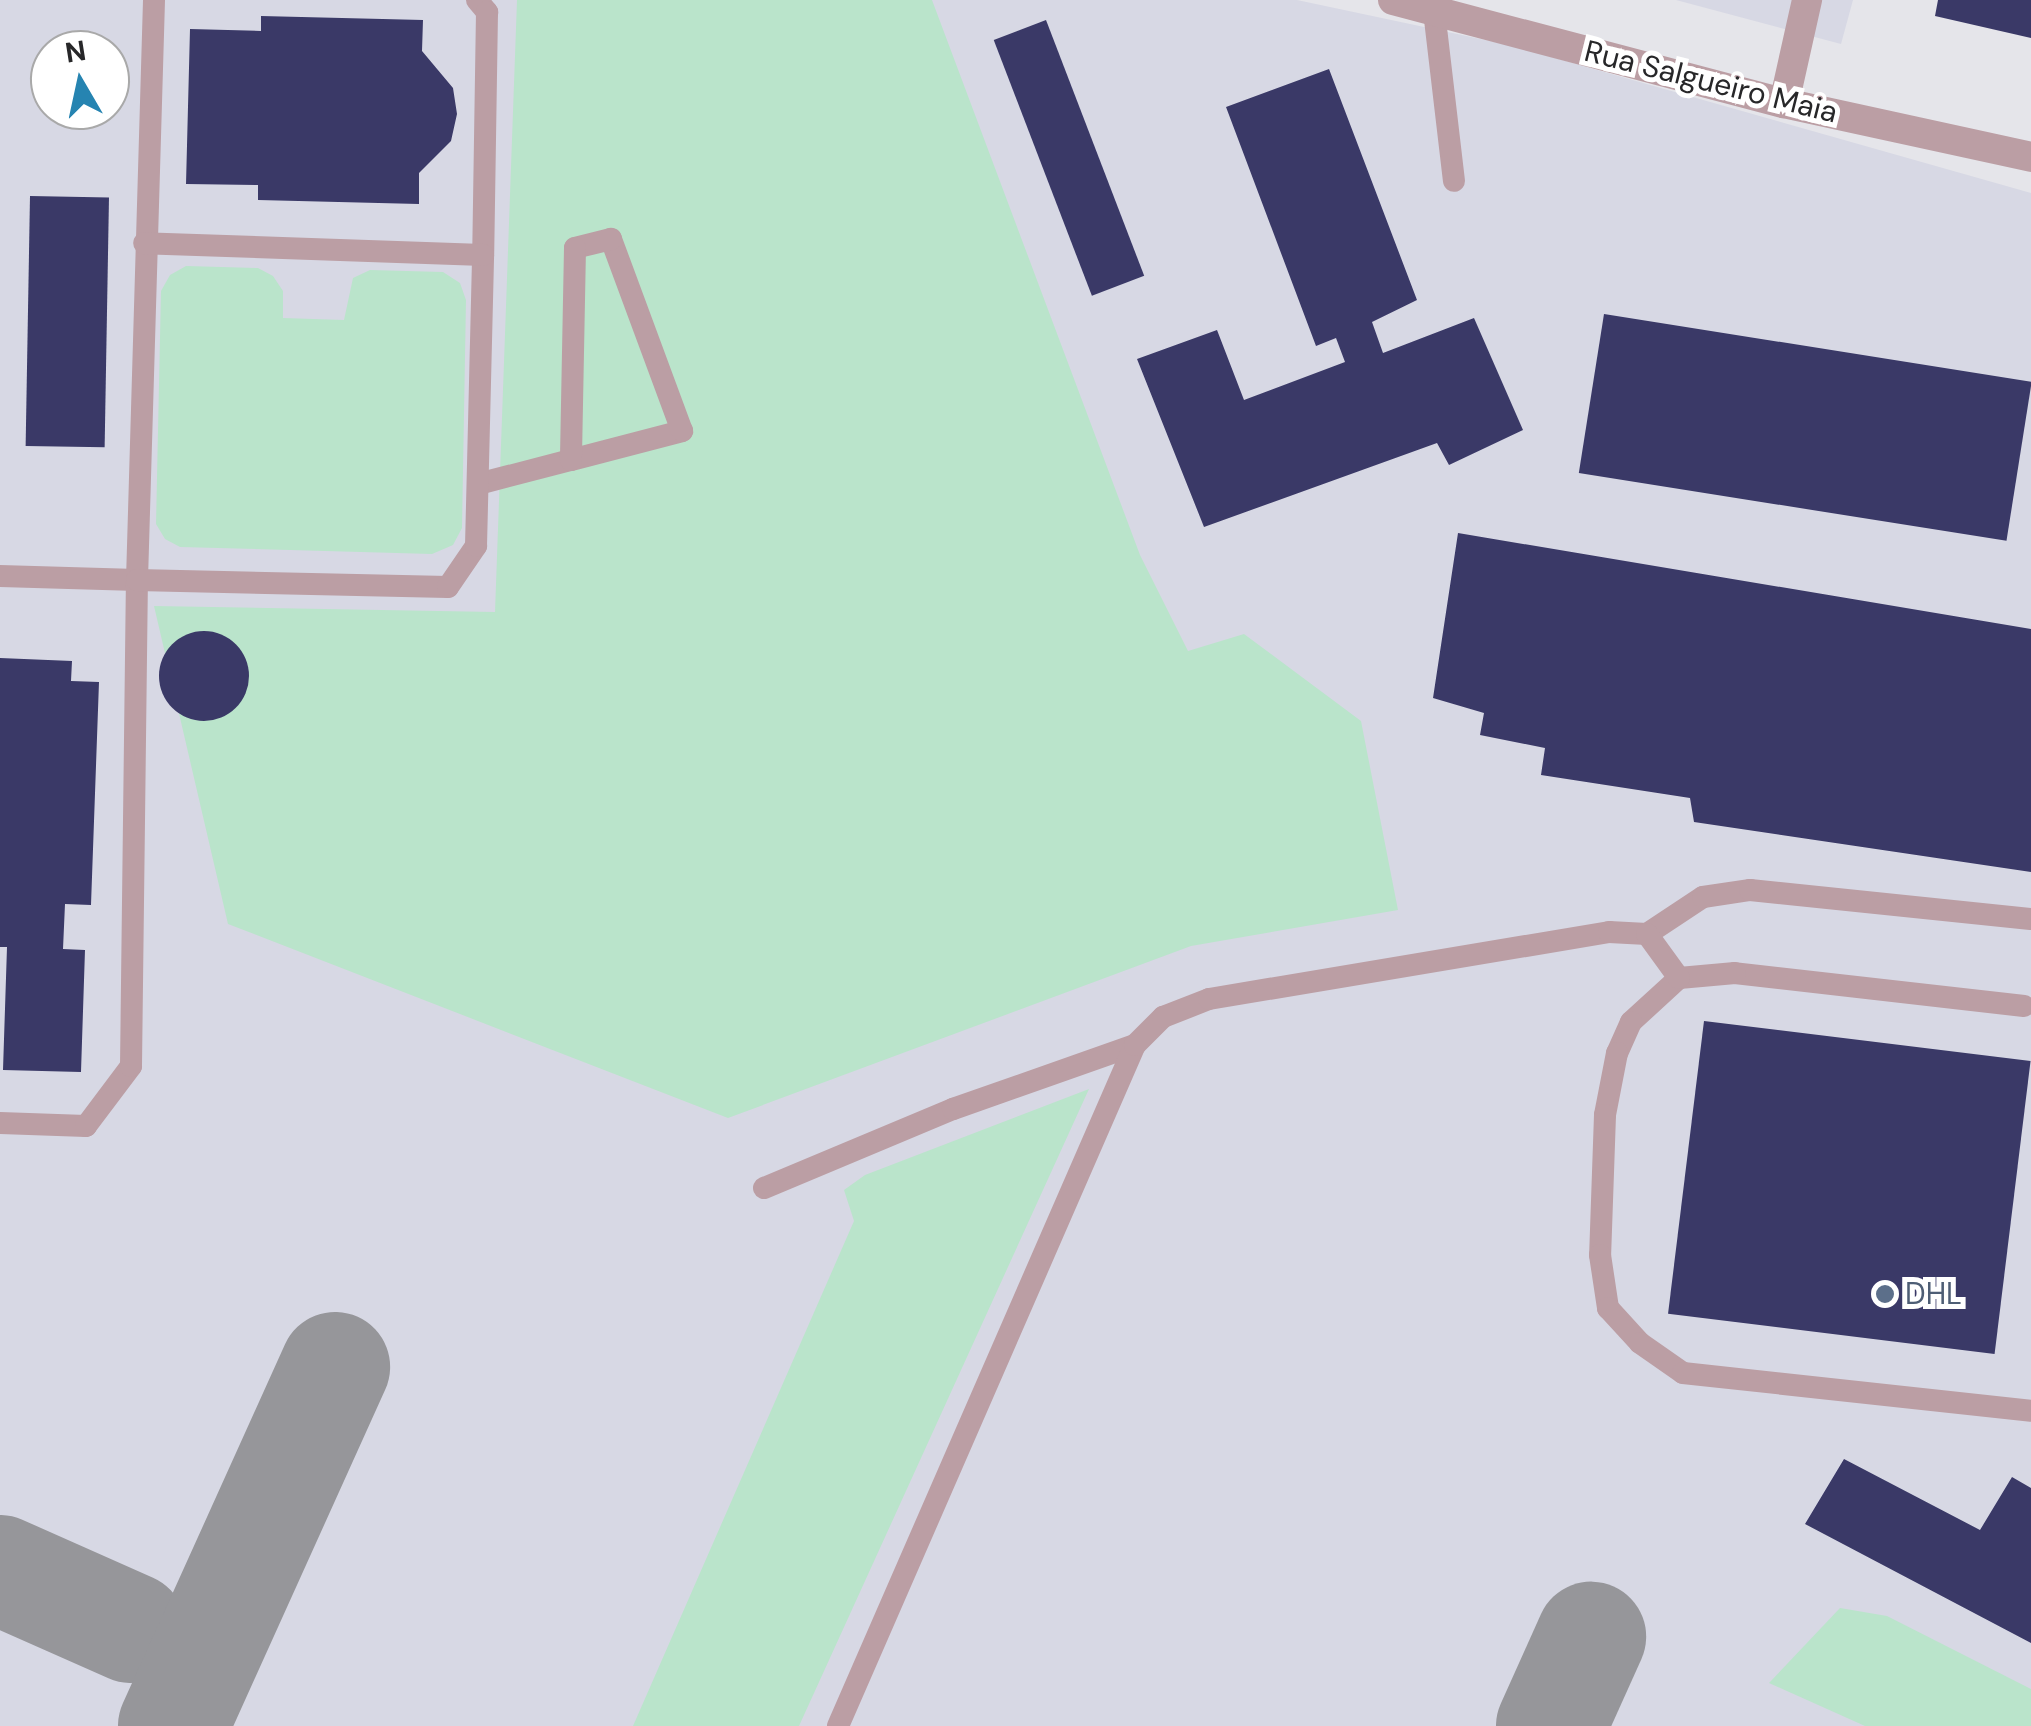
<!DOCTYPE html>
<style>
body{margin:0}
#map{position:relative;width:2031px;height:1726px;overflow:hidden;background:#e5e5ea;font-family:"DM Sans",sans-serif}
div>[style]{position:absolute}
.built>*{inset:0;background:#d7d8e4}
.green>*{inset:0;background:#bae4cb}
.taxiway>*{height:110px;margin:-55px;padding:0 55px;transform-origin:55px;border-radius:55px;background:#96969a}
.building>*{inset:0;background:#3a3967;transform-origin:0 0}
.round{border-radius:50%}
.service>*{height:22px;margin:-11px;padding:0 11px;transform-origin:11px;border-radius:11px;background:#bb9ea4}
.minor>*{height:30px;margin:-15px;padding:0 15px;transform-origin:15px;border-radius:15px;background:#bb9ea4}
.dots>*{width:28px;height:28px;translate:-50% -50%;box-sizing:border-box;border:5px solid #fff;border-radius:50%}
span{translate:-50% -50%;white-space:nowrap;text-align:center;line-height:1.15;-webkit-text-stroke:10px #fff;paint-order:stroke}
.street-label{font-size:30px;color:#272729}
.service-label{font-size:30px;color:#4e5e75}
.left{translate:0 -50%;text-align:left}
.north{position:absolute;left:30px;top:30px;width:100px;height:100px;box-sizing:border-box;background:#fff;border:2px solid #a9a9a9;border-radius:50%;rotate:351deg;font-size:28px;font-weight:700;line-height:40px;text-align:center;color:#272729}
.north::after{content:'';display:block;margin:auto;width:35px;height:45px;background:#2684b1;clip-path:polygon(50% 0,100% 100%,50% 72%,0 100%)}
</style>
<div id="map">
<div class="built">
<div style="clip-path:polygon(evenodd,0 0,1297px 0,1509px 45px,2031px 193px,2031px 1726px,0 1726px,0 0,50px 50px,110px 50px,110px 110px,50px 110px,50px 50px)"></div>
<div style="clip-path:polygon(1676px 0,1853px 0,1841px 44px)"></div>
</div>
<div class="green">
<div style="clip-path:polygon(517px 0,932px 0,1140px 555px,1188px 651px,1244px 634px,1361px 721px,1398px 910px,1191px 946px,728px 1118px,228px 924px,154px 606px,495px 612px)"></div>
<div style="clip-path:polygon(186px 266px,258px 268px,273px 276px,283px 291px,283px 318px,344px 320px,353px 278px,370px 270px,443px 272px,460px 283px,466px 300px,462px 528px,453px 545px,432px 554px,180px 547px,165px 539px,156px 524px,161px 291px,170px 275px)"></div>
<div style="clip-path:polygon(1089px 1089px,799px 1726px,633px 1726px,854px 1221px,844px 1190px,865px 1175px)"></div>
<div style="clip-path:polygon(1840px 1608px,1887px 1616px,2031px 1689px,2031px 1726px,1865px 1726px,1769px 1683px)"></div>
</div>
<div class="taxiway">
<div style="left:0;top:1570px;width:143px;rotate:23.9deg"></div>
<div style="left:173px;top:1726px;width:394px;rotate:-65.7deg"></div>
<div style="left:1551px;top:1726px;width:98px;rotate:-65.8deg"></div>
</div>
<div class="building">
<div style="clip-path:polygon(1938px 0,2031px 0,2031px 38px,1935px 16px)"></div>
<div style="clip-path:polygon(261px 16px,423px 20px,422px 51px,453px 88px,457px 114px,451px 141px,419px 173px,419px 204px,258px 200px,258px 185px,186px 184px,190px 29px,261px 31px)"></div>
<div style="left:1046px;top:20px;width:274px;height:56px;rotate:69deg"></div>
<div style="clip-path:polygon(1329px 69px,1417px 300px,1372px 322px,1383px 353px,1474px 318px,1523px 430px,1449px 465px,1437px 443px,1204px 527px,1137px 359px,1217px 330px,1244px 400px,1345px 362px,1336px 338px,1316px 346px,1226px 107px)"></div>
<div style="left:30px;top:196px;width:79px;height:250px;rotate:1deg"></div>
<div style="left:1604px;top:314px;width:433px;height:161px;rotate:9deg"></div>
<div style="clip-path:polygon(1458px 533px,2031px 629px,2031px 872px,1694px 822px,1690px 798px,1541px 775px,1545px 748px,1480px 735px,1484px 713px,1433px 698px)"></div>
<div class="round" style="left:159px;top:631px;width:90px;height:90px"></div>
<div style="clip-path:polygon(0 658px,72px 661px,71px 681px,99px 682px,91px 905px,65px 904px,63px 949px,85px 950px,81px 1072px,3px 1070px,7px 947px,0 947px)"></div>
<div style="left:1704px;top:1021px;width:329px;height:295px;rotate:7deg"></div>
<div style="clip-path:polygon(1844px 1459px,1980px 1530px,2012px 1477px,2031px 1488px,2031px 1643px,1805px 1524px)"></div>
</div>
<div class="service">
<div style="left:477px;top:0;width:16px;rotate:50deg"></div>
<div style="left:487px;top:12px;width:243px;rotate:90.9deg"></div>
<div style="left:1434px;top:11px;width:171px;rotate:83.3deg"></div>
<div style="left:478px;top:484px;width:96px;rotate:-14.5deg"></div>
<div style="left:571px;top:460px;width:115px;rotate:-14.6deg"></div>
<div style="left:682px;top:431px;width:205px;rotate:-110.3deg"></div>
<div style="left:611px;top:239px;width:37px;rotate:166deg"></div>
<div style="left:575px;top:248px;width:212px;rotate:91.1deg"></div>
<div style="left:0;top:576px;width:137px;rotate:1.7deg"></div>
<div style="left:137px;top:580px;width:580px;rotate:-88.32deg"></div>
<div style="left:1647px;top:934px;width:67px;rotate:-33.5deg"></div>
<div style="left:1703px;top:897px;width:48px;rotate:-8.5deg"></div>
<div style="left:1750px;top:890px;width:282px;rotate:5.9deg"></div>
<div style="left:2024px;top:1006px;width:291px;rotate:-173.5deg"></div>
<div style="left:1735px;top:973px;width:56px;rotate:174.9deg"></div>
<div style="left:1679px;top:978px;width:65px;rotate:137.5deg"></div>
<div style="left:1631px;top:1022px;width:34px;rotate:114deg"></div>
<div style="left:1617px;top:1053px;width:63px;rotate:101deg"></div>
<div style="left:1605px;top:1115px;width:140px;rotate:92deg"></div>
<div style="left:1600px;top:1255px;width:54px;rotate:81.4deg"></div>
<div style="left:1608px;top:1308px;width:47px;rotate:47.6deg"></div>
<div style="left:1640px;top:1343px;width:52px;rotate:34.9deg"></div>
<div style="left:1683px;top:1373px;width:350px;rotate:6.2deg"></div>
<div style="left:0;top:1123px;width:86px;rotate:2deg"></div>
<div style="left:86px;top:1126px;width:75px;rotate:-53.1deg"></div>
<div style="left:131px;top:1066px;width:486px;rotate:-89.3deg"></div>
<div style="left:137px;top:580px;width:311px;rotate:1.3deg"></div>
<div style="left:448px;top:587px;width:50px;rotate:-55.7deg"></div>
<div style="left:476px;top:546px;width:291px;rotate:-88.6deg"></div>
<div style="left:483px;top:255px;width:339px;rotate:-178deg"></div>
<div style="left:764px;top:1188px;width:205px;rotate:-22.7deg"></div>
<div style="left:953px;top:1109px;width:193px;rotate:-19.4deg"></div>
<div style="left:838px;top:1726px;width:743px;rotate:-66.44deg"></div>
<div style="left:1135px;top:1045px;width:40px;rotate:-45deg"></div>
<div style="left:1163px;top:1017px;width:49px;rotate:-21.4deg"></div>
<div style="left:1209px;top:999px;width:406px;rotate:-9.5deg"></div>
<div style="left:1609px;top:932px;width:38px;rotate:3deg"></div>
<div style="left:1647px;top:934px;width:54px;rotate:54deg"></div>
</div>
<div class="minor">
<div style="left:1393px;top:0;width:404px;rotate:14.8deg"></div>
<div style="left:1784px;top:103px;width:253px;rotate:12.3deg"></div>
<div style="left:1784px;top:103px;width:106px;rotate:-77.4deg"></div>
</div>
<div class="dots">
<div style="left:1885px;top:1294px;background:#5c6f8a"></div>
</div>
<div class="street-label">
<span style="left:1711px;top:82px;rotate:14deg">Rua Salgueiro Maia</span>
</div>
<div class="service-label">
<span class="left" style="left:1905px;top:1294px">DHL</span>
</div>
<div class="north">N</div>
</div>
